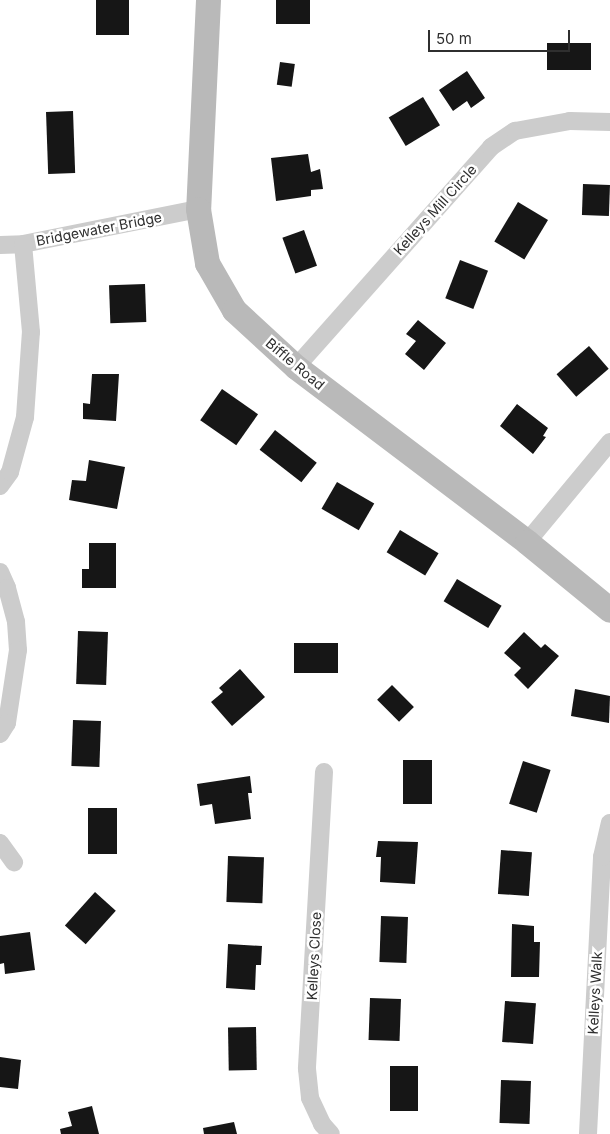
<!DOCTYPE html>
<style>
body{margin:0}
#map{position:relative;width:610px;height:1134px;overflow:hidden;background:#fff;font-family:Inter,sans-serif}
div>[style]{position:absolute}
.building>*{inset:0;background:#161616;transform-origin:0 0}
.street>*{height:18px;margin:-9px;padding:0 9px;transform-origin:9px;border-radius:9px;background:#ccc}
.secondary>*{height:25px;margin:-12.5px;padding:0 12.5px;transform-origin:12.5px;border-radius:12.5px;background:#b9b9b9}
span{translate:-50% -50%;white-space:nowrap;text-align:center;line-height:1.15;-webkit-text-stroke:5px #fff;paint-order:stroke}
.street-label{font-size:14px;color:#2f2f2f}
.scale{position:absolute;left:428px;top:30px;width:142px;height:22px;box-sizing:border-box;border:2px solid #2f2f2f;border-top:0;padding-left:6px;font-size:15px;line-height:18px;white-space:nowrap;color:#2f2f2f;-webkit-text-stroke:4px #fff;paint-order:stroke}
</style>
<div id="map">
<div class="building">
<div style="left:96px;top:0;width:33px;height:35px"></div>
<div style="left:276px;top:0;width:34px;height:24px"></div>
<div style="left:547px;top:43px;width:44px;height:27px"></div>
<div style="left:280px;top:62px;width:15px;height:23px;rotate:8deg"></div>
<div style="clip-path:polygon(467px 71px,485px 98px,471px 108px,467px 101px,453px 111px,439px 90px)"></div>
<div style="left:423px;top:97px;width:33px;height:40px;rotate:59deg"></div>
<div style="left:73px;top:111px;width:62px;height:27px;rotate:88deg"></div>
<div style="clip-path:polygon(308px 154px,311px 172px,320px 169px,323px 189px,311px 190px,311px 196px,276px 201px,271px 158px)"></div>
<div style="left:583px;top:184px;width:27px;height:31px;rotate:2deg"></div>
<div style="left:518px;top:202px;width:35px;height:46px;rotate:31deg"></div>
<div style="left:304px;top:230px;width:38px;height:23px;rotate:70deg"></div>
<div style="left:460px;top:260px;width:30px;height:41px;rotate:21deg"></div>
<div style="left:145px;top:284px;width:38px;height:36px;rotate:88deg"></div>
<div style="clip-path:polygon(418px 320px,446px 343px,424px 370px,405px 354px,416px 341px,406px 334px)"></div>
<div style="left:589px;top:346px;width:30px;height:43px;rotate:49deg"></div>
<div style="clip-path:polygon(92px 374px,119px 374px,116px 421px,83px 419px,83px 403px,90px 404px)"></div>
<div style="left:222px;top:389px;width:44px;height:38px;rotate:35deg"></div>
<div style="clip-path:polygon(517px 404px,548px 428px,543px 436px,546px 437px,533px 454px,500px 426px)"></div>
<div style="left:275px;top:430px;width:53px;height:25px;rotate:38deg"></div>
<div style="clip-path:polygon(89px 460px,125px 467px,117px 509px,69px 500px,72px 480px,86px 481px)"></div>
<div style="left:337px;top:482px;width:43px;height:31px;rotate:30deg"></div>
<div style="left:400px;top:530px;width:45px;height:26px;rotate:31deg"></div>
<div style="clip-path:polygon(89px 543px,116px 543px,116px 588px,82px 588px,82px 569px,89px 569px)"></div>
<div style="left:457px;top:579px;width:52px;height:26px;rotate:31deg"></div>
<div style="left:78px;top:631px;width:30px;height:53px;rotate:2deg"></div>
<div style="clip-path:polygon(524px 632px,541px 648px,545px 644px,559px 656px,528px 689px,514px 675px,521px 668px,504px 653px)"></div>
<div style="left:338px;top:643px;width:30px;height:44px;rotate:90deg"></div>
<div style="clip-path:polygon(240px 669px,265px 697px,232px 726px,211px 702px,223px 692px,219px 688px)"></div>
<div style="left:392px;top:685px;width:31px;height:21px;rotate:45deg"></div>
<div style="clip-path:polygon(575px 689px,610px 696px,609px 723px,571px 716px)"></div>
<div style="left:73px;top:720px;width:28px;height:46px;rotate:2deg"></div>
<div style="left:432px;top:760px;width:44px;height:29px;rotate:90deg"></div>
<div style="left:523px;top:761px;width:29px;height:45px;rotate:18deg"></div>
<div style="clip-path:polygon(250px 776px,252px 793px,248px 793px,251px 819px,215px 824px,212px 804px,200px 806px,197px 784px)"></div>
<div style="left:88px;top:808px;width:29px;height:46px"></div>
<div style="clip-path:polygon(378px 841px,418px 842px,415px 884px,380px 882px,381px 857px,376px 857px)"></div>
<div style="left:501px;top:850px;width:31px;height:44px;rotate:4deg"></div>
<div style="left:228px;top:856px;width:36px;height:46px;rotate:2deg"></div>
<div style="left:95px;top:892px;width:28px;height:45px;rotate:42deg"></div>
<div style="left:381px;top:916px;width:27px;height:46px;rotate:2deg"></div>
<div style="clip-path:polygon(512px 924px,534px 926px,534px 942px,540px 942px,539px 977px,511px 977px)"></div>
<div style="clip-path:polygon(30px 932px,35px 970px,5px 974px,4px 963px,0 964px,0 936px)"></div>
<div style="clip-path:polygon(228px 944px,262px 946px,261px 965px,256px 965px,255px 990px,226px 988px)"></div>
<div style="left:370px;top:998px;width:31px;height:42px;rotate:2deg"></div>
<div style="left:505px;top:1001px;width:31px;height:41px;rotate:4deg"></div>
<div style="left:256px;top:1027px;width:43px;height:28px;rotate:89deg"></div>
<div style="clip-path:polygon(0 1057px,21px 1060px,18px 1089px,0 1087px)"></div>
<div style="left:390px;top:1066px;width:28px;height:45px"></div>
<div style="left:501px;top:1080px;width:30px;height:43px;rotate:2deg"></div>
<div style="clip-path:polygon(92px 1106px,99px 1134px,61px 1134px,60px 1129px,72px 1126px,68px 1112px)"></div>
<div style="clip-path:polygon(234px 1122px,237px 1134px,204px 1134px,203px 1128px)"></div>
</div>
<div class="street">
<div style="left:0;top:245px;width:23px;rotate:-2deg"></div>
<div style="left:23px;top:244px;width:178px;rotate:-11.3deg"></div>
<div style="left:296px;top:367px;width:294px;rotate:-48.4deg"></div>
<div style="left:491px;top:147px;width:29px;rotate:-34deg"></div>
<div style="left:515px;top:131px;width:56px;rotate:-10.3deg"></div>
<div style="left:570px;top:121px;width:40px;rotate:1.4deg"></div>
<div style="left:0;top:486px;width:17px;rotate:-54deg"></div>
<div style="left:10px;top:472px;width:57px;rotate:-74.7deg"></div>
<div style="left:25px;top:417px;width:85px;rotate:-86deg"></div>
<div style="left:31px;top:332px;width:88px;rotate:-95.2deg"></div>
<div style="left:527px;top:542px;width:130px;rotate:-50.3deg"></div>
<div style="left:0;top:572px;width:17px;rotate:66deg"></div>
<div style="left:7px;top:588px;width:35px;rotate:75deg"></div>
<div style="left:16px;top:622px;width:28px;rotate:86deg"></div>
<div style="left:18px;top:650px;width:74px;rotate:98.6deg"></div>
<div style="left:7px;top:723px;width:13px;rotate:122deg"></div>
<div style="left:324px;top:772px;width:297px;rotate:93.3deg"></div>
<div style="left:307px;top:1069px;width:29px;rotate:84deg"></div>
<div style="left:310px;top:1098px;width:29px;rotate:65deg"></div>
<div style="left:322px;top:1124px;width:13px;rotate:48deg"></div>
<div style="left:0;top:843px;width:24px;rotate:54deg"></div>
<div style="left:588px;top:1134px;width:277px;rotate:-87.1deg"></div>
<div style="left:602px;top:857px;width:35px;rotate:-77deg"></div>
</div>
<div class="secondary">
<div style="left:208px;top:0;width:209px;rotate:92.7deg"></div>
<div style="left:198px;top:209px;width:55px;rotate:80.5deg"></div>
<div style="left:207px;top:263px;width:54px;rotate:60.1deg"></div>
<div style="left:234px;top:310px;width:84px;rotate:42.6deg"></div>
<div style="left:296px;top:367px;width:290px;rotate:37.1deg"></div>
<div style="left:527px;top:542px;width:107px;rotate:39.3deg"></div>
</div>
<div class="street-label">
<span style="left:435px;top:210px;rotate:-48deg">Kelleys Mill Circle</span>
<span style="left:99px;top:229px;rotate:-11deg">Bridgewater Bridge</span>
<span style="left:295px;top:364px;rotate:40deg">Biffle Road</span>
<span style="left:314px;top:956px;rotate:-87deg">Kelleys Close</span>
<span style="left:595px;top:993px;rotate:-87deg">Kelleys Walk</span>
</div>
<div class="scale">50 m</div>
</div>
